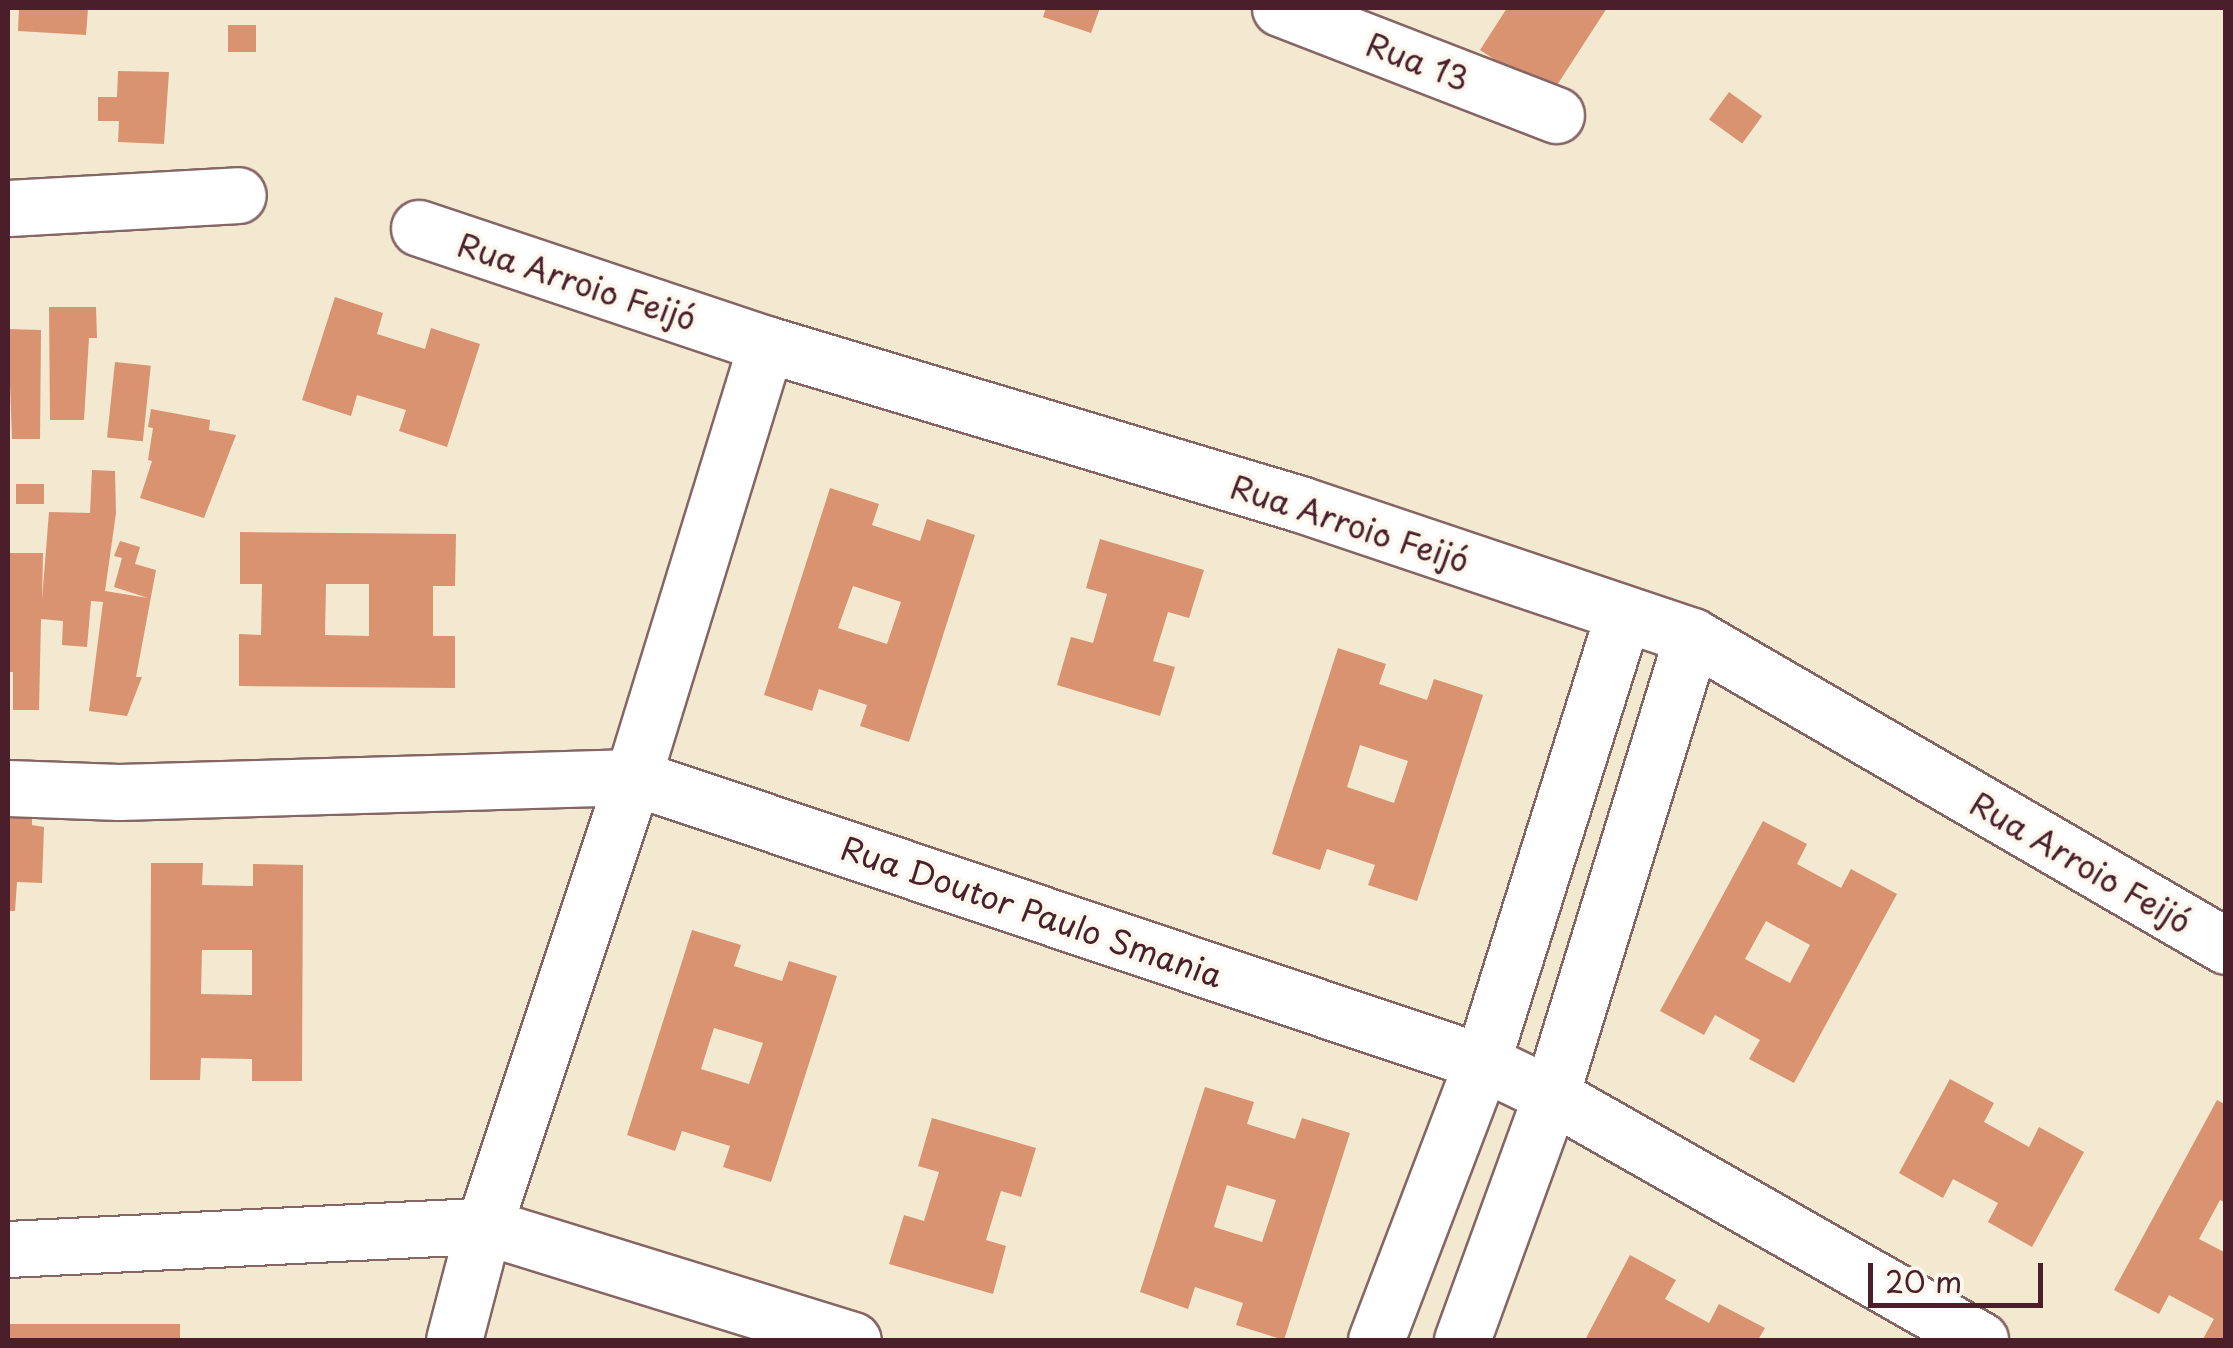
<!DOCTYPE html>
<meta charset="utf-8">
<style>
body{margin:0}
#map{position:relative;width:2233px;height:1348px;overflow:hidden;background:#f2e9d0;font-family:"Playpen Sans",sans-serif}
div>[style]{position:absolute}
.building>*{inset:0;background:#d99371;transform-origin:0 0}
.roads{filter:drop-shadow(2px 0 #856665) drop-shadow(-2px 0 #856665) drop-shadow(0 2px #856665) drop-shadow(0 -2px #856665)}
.minor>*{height:55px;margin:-27.5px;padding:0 27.5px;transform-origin:27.5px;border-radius:27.5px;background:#fff}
span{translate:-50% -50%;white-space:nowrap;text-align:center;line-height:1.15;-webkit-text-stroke:8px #fbf7ec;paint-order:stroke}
.street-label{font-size:32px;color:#4a1f2b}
.frame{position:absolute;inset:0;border:10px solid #4a1f2b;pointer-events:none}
.scale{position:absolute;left:1868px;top:1263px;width:175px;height:45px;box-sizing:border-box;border:5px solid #4a1f2b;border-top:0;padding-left:12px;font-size:30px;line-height:35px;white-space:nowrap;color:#4a1f2b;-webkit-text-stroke:8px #fbf7ec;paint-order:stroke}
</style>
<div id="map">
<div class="building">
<div style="clip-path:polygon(19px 8px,88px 8px,86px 35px,18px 31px)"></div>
<div style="clip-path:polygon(1046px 8px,1100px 8px,1091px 33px,1043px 17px)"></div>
<div style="clip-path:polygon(1507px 8px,1607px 8px,1550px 96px,1480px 50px)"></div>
<div style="left:228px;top:25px;width:28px;height:27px"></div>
<div style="clip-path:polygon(118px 71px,169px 72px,164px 144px,118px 142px,119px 121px,98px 121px,98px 97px,117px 97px)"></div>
<div style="left:1729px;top:92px;width:41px;height:34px;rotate:36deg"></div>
<div style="clip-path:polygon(335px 297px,383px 313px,377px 334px,425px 349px,431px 328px,480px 344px,447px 447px,399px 431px,406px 410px,357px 395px,351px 416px,302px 400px)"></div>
<div style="clip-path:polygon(49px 307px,96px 307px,97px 338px,89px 338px,84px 420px,50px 420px)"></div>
<div style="clip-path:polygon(8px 329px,41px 330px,40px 439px,12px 439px)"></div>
<div style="left:115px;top:362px;width:36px;height:76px;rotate:6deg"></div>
<div style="clip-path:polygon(151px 409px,210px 420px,209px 430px,236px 435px,204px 518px,140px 498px,152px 461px,148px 460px,153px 428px,148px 427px)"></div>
<div style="clip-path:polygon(92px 470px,115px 471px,116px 513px,105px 591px,148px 598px,114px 587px,122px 558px,114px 556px,120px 541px,140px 547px,135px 564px,156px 570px,136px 677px,142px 677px,127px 716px,89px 711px,103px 602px,91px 601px,87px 647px,62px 645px,63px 621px,41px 619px,39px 710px,13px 710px,13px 672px,8px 672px,8px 553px,43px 553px,42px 600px,49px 512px,90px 513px)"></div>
<div style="left:16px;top:484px;width:28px;height:20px"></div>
<div style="clip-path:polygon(evenodd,830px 488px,879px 504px,872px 525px,920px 541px,927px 519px,975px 535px,909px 742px,860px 726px,867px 705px,819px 689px,812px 711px,764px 695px,830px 488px,853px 586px,901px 602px,887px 644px,838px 628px,853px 586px)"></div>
<div style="clip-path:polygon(evenodd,240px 532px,456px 534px,455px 586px,433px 586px,433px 636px,455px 636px,455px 688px,239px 686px,239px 634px,261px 635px,262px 584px,240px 584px,240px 532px,326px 584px,369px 584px,369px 636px,325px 635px,326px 584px)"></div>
<div style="clip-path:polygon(1100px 539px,1204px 570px,1189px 618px,1168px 612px,1153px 661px,1175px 667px,1160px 716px,1057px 685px,1071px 637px,1093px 643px,1107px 594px,1086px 588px)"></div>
<div style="clip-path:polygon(evenodd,1338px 648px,1386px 664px,1379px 684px,1427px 700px,1434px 679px,1483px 695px,1417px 901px,1368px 885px,1375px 865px,1327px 849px,1320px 870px,1272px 854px,1338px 648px,1360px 745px,1408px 761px,1394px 803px,1347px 787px,1360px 745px)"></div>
<div style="clip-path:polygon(8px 812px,32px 814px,32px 825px,44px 827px,42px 883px,17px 882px,15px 911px,8px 911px)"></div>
<div style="clip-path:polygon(evenodd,1763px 821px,1807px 844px,1797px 864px,1841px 888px,1851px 869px,1897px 894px,1794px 1083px,1749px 1059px,1760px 1040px,1715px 1015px,1704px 1035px,1660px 1011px,1763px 821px,1766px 921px,1810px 945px,1790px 983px,1745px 959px,1766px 921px)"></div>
<div style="clip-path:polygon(evenodd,151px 863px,203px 863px,202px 885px,253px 886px,253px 864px,303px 865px,302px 1081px,252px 1081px,252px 1059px,201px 1058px,200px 1080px,150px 1080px,151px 863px,202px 950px,252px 950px,252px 995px,201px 994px,202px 950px)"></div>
<div style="clip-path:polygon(evenodd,692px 930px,741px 945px,734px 966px,782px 981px,789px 961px,837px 976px,771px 1182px,723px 1167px,730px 1146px,682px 1131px,675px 1151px,627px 1135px,692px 930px,714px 1028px,763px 1043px,749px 1084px,701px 1069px,714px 1028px)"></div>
<div style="clip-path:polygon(1950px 1079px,1994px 1103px,1984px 1122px,2029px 1147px,2039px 1127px,2084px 1152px,2032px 1247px,1988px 1222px,1998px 1203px,1953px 1179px,1943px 1198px,1899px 1173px)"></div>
<div style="clip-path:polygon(evenodd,1205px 1087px,1254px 1102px,1247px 1124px,1295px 1139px,1302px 1118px,1350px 1133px,1284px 1340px,1236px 1325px,1243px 1303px,1195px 1287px,1188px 1309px,1140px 1292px,1205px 1087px,1227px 1185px,1276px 1200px,1262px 1242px,1214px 1227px,1227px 1185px)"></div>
<div style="clip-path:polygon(2217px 1100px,2226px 1105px,2226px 1203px,2220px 1200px,2199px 1239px,2226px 1253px,2226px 1340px,2206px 1340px,2203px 1339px,2214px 1319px,2169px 1295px,2159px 1314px,2114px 1290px)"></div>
<div style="clip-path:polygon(932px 1118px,1036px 1148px,1021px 1197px,1001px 1191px,986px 1240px,1006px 1246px,993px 1294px,889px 1264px,904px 1215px,924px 1221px,939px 1172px,918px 1166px)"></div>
<div style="clip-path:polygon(1630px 1255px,1676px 1280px,1665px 1299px,1709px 1323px,1719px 1304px,1765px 1328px,1758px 1340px,1585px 1340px)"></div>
<div style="left:8px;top:1324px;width:172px;height:16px"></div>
</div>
<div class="roads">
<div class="minor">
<div style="left:1280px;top:8px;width:296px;rotate:21.2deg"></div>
<div style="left:8px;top:208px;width:230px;rotate:-3.2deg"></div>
<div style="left:419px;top:228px;width:366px;rotate:18.5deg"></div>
<div style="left:766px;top:344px;width:557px;rotate:16.68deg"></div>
<div style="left:1300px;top:504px;width:414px;rotate:18.6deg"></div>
<div style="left:1692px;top:636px;width:617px;rotate:30.14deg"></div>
<div style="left:8px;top:788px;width:111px;rotate:2.1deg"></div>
<div style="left:119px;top:792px;width:514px;rotate:-1.67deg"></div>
<div style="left:633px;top:777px;width:896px;rotate:18.56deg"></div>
<div style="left:1482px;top:1062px;width:76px;rotate:25.6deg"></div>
<div style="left:1551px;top:1095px;width:494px;rotate:29.7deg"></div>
<div style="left:8px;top:1249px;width:477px;rotate:-2.8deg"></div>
<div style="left:484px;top:1226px;width:386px;rotate:17.2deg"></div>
<div style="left:454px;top:1340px;width:118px;rotate:-75.3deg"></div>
<div style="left:484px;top:1226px;width:473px;rotate:-71.6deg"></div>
<div style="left:633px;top:777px;width:453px;rotate:-72.9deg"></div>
<div style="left:1376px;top:1340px;width:298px;rotate:-69.1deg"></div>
<div style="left:1482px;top:1062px;width:469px;rotate:-72.5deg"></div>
<div style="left:1462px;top:1340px;width:261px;rotate:-70deg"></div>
<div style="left:1551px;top:1095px;width:480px;rotate:-72.9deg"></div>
</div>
</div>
<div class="street-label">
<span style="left:1418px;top:61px;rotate:21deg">Rua 13</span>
<span style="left:577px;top:281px;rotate:18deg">Rua Arroio Feijó</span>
<span style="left:1350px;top:523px;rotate:18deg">Rua Arroio Feijó</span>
<span style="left:2081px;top:862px;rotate:30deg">Rua Arroio Feijó</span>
<span style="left:1032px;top:911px;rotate:19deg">Rua Doutor Paulo Smania</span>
</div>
<div class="frame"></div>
<div class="scale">20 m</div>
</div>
